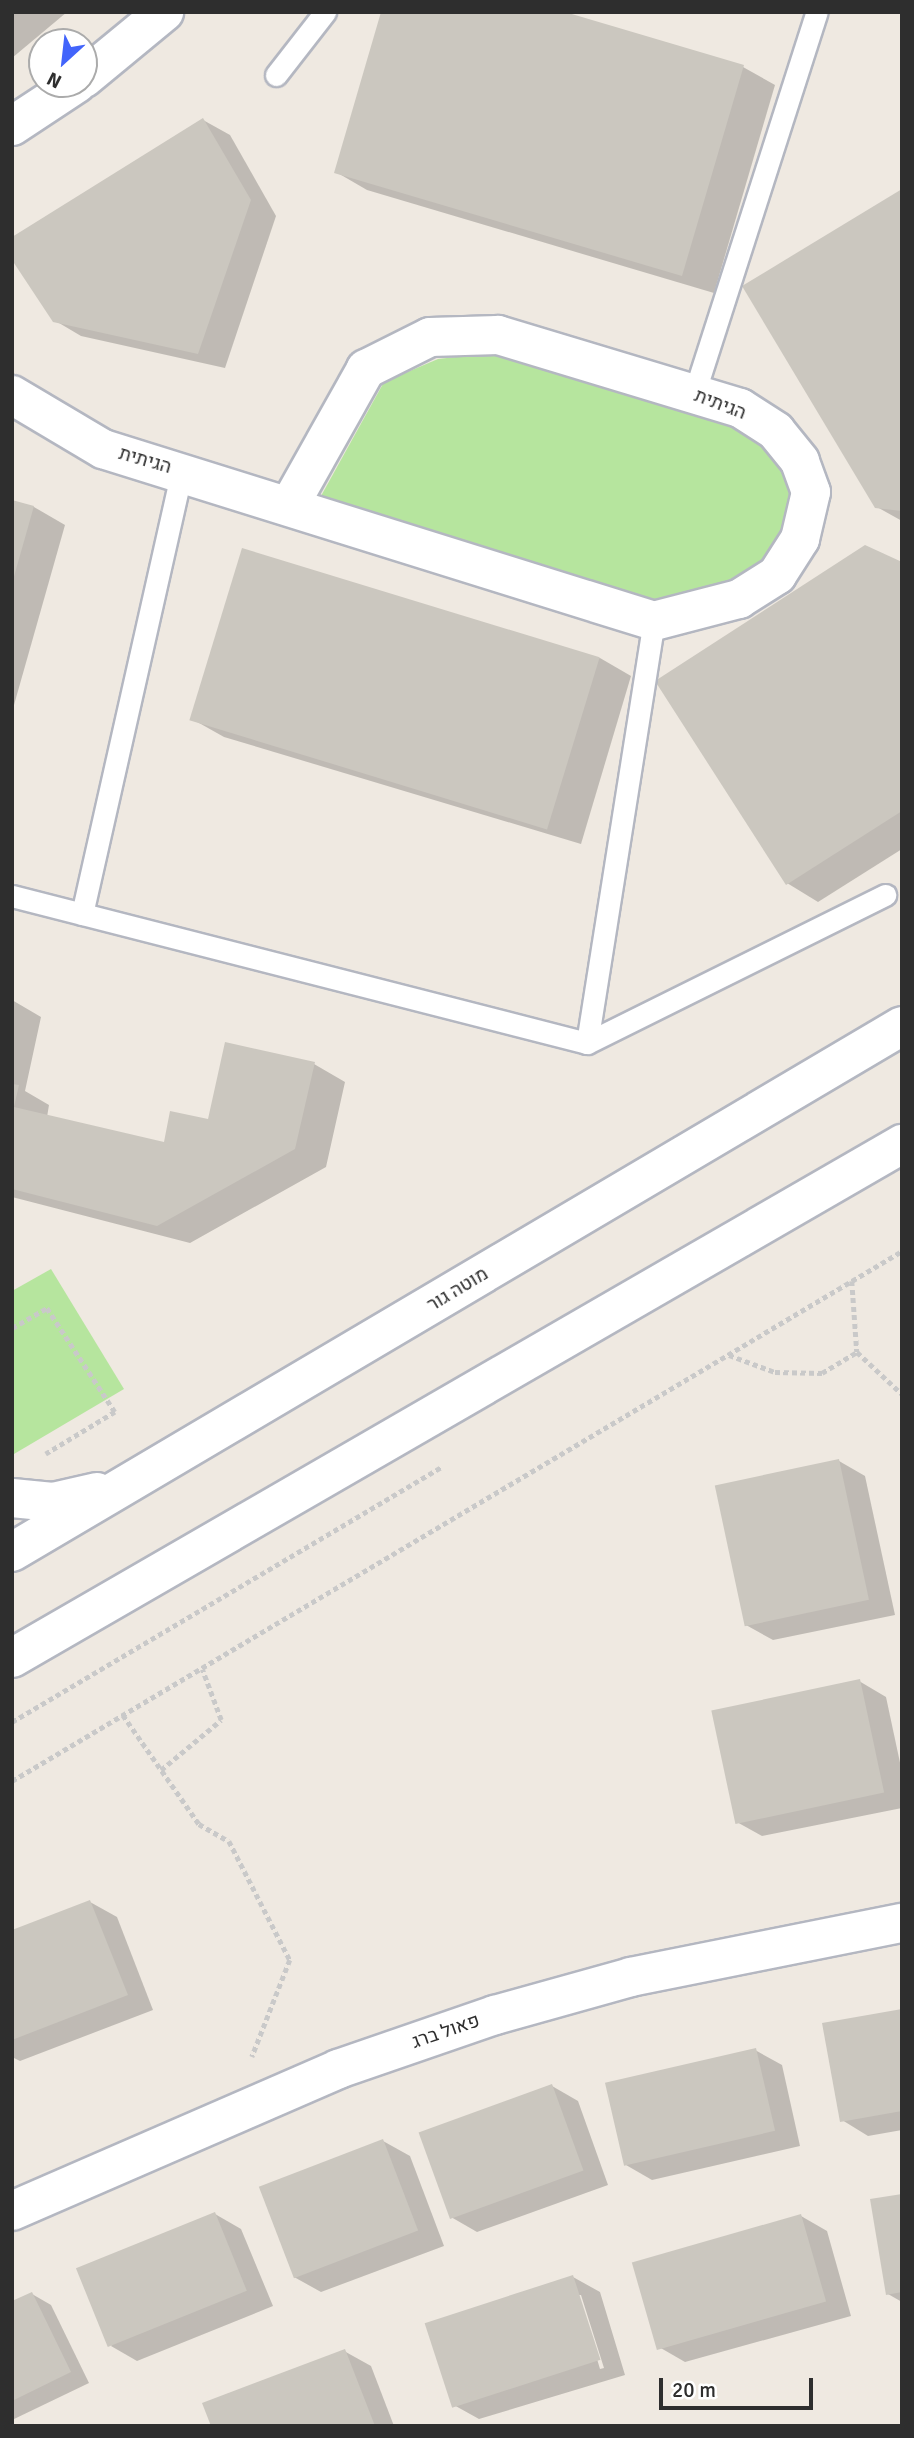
<!DOCTYPE html>
<meta charset="utf-8">
<style>
body{margin:0}
#map{position:relative;width:914px;height:2438px;overflow:hidden;background:#efe9e1;font-family:Signika,Heebo,sans-serif}
div>[style]{position:absolute}
.green>*{inset:0;background:#b6e59e}
.shadow>*{inset:0;background:#0003}
.building>*{inset:0;background:#cbc7bf;transform-origin:0 0}
.path>*{height:4.5px;margin-top:-2.25px;transform-origin:0;background:repeating-linear-gradient(90deg,#c9c9c9 0 5px,transparent 0 8.5px)}
.roads{filter:drop-shadow(2px 0 #b4b7c1) drop-shadow(-2px 0 #b4b7c1) drop-shadow(0 2px #b4b7c1) drop-shadow(0 -2px #b4b7c1)}
.lane>*{height:21px;margin:-10.5px;padding:0 10.5px;transform-origin:10.5px;border-radius:10.5px;background:#fff}
.street>*{height:38px;margin:-19px;padding:0 19px;transform-origin:19px;border-radius:19px;background:#fff}
.secondary>*{height:38px;margin:-19px;padding:0 19px;transform-origin:19px;border-radius:19px;background:#fff}
span{translate:-50% -50%;white-space:nowrap;text-align:center;line-height:1.15;-webkit-text-stroke:6px #fff;paint-order:stroke}
.street-label{font-size:19px;color:#2e2e2e}
.frame{position:absolute;inset:0;border:14px solid #2e2e2e;pointer-events:none}
.north{position:absolute;left:28px;top:28px;width:70px;height:70px;box-sizing:border-box;background:#fff;border:2px solid #ababab;border-radius:50%;rotate:207deg;font-size:19px;font-weight:700;line-height:28px;text-align:center;color:#2e2e2e}
.north::after{content:'';display:block;margin:auto;width:24px;height:32px;background:#4264fb;clip-path:polygon(50% 0,100% 100%,50% 72%,0 100%)}
.scale{position:absolute;left:659px;top:2378px;width:154px;height:32px;box-sizing:border-box;border:4px solid #2e2e2e;border-top:0;padding-left:9px;font-size:21px;line-height:24px;white-space:nowrap;color:#2e2e2e;-webkit-text-stroke:5px #fff;paint-order:stroke}
</style>
<div id="map">
<div class="green">
<div style="clip-path:polygon(491px 353px,732px 425px,763px 445px,784px 470px,791px 493px,782px 532px,763px 561px,731px 581px,654px 602px,321px 496px,384px 382px,438px 359px)"></div>
<div style="clip-path:polygon(51px 1269px,124px 1389px,14px 1454px,12px 1291px)"></div>
</div>
<div class="shadow">
<div style="clip-path:polygon(12px 12px,67px 12px,12px 58px)"></div>
<div style="clip-path:polygon(743px 67px,775px 85px,714px 293px,367px 190px,336px 172px)"></div>
<div style="clip-path:polygon(203px 120px,230px 135px,276px 216px,225px 368px,81px 336px,54px 320px)"></div>
<div style="clip-path:polygon(902px 191px,902px 521px,877px 507px)"></div>
<div style="clip-path:polygon(12px 502px,34px 507px,65px 525px,14px 705px)"></div>
<div style="clip-path:polygon(902px 564px,902px 849px,818px 902px,787px 883px)"></div>
<div style="clip-path:polygon(600px 658px,631px 676px,581px 844px,224px 737px,192px 719px)"></div>
<div style="clip-path:polygon(12px 1000px,41px 1017px,25px 1091px,49px 1105px,47px 1117px,165px 1144px,314px 1064px,345px 1082px,326px 1167px,190px 1243px,12px 1197px)"></div>
<div style="clip-path:polygon(839px 1461px,865px 1476px,895px 1615px,773px 1640px,746px 1625px)"></div>
<div style="clip-path:polygon(859px 1681px,886px 1697px,902px 1772px,902px 1808px,762px 1836px,735px 1821px)"></div>
<div style="clip-path:polygon(90px 1902px,117px 1917px,153px 2010px,20px 2061px,12px 2057px,12px 1932px)"></div>
<div style="clip-path:polygon(902px 2010px,902px 2130px,868px 2136px,842px 2120px)"></div>
<div style="clip-path:polygon(755px 2050px,782px 2065px,800px 2146px,652px 2180px,626px 2165px)"></div>
<div style="clip-path:polygon(552px 2086px,578px 2101px,608px 2185px,477px 2232px,451px 2217px)"></div>
<div style="clip-path:polygon(383px 2141px,410px 2156px,444px 2246px,321px 2292px,294px 2277px)"></div>
<div style="clip-path:polygon(902px 2196px,902px 2302px,888px 2294px)"></div>
<div style="clip-path:polygon(215px 2214px,241px 2229px,273px 2306px,137px 2361px,111px 2346px)"></div>
<div style="clip-path:polygon(801px 2216px,827px 2231px,851px 2316px,685px 2362px,659px 2347px)"></div>
<div style="clip-path:polygon(evenodd,573px 2277px,600px 2292px,625px 2375px,479px 2419px,452px 2404px,573px 2277px,578px 2295px,581px 2295px,604px 2368px,600px 2369px,578px 2295px)"></div>
<div style="clip-path:polygon(32px 2294px,51px 2305px,89px 2383px,12px 2420px,12px 2303px)"></div>
<div style="clip-path:polygon(344px 2351px,371px 2366px,394px 2426px,212px 2426px)"></div>
</div>
<div class="building">
<div style="clip-path:polygon(381px 12px,565px 12px,744px 65px,682px 276px,334px 173px)"></div>
<div style="clip-path:polygon(203px 118px,251px 200px,198px 354px,53px 322px,12px 260px,12px 237px)"></div>
<div style="clip-path:polygon(902px 189px,902px 511px,875px 508px,742px 286px)"></div>
<div style="clip-path:polygon(12px 500px,34px 506px,13px 580px,12px 579px)"></div>
<div style="clip-path:polygon(865px 545px,902px 562px,902px 811px,786px 885px,655px 681px)"></div>
<div style="left:242px;top:548px;width:374px;height:180px;rotate:17deg"></div>
<div style="clip-path:polygon(225px 1042px,315px 1062px,295px 1149px,157px 1226px,12px 1189px,12px 1084px,19px 1085px,14px 1107px,164px 1142px,170px 1111px,208px 1119px)"></div>
<div style="left:839px;top:1459px;width:144px;height:127px;rotate:78deg"></div>
<div style="left:860px;top:1679px;width:116px;height:152px;rotate:78deg"></div>
<div style="clip-path:polygon(90px 1900px,128px 1995px,12px 2040px,12px 1930px)"></div>
<div style="clip-path:polygon(902px 2009px,902px 2111px,840px 2122px,822px 2023px)"></div>
<div style="left:756px;top:2048px;width:85px;height:155px;rotate:77deg"></div>
<div style="left:552px;top:2084px;width:92px;height:142px;rotate:70deg"></div>
<div style="left:383px;top:2139px;width:98px;height:133px;rotate:69deg"></div>
<div style="clip-path:polygon(902px 2194px,902px 2292px,886px 2295px,870px 2199px)"></div>
<div style="left:215px;top:2212px;width:85px;height:150px;rotate:68deg"></div>
<div style="left:801px;top:2214px;width:91px;height:176px;rotate:74deg"></div>
<div style="left:573px;top:2275px;width:89px;height:156px;rotate:72deg"></div>
<div style="clip-path:polygon(32px 2292px,71px 2372px,12px 2401px,12px 2301px)"></div>
<div style="clip-path:polygon(345px 2349px,375px 2426px,211px 2426px,202px 2403px)"></div>
</div>
<div class="path">
<div style="left:852px;top:1281px;width:71px;rotate:86deg"></div>
<div style="left:12px;top:1328px;width:40px;rotate:-29.7deg"></div>
<div style="left:47px;top:1308px;width:124px;rotate:56.8deg"></div>
<div style="left:115px;top:1412px;width:81px;rotate:148.7deg"></div>
<div style="left:729px;top:1355px;width:49px;rotate:20.3deg"></div>
<div style="left:775px;top:1372px;width:47px;rotate:1.2deg"></div>
<div style="left:822px;top:1373px;width:41px;rotate:-31deg"></div>
<div style="left:857px;top:1352px;width:62px;rotate:43deg"></div>
<div style="left:123px;top:1715px;width:133px;rotate:55.1deg"></div>
<div style="left:199px;top:1824px;width:34px;rotate:30deg"></div>
<div style="left:229px;top:1841px;width:134px;rotate:62.9deg"></div>
<div style="left:290px;top:1960px;width:104px;rotate:111.4deg"></div>
<div style="left:12px;top:1722px;width:500px;rotate:-30.7deg"></div>
<div style="left:161px;top:1770px;width:78px;rotate:-39.8deg"></div>
<div style="left:221px;top:1720px;width:54px;rotate:-110.4deg"></div>
<div style="left:12px;top:1781px;width:1036px;rotate:-30.77deg"></div>
</div>
<div class="roads">
<div class="lane">
<div style="left:276px;top:75px;width:80px;rotate:-52.1deg"></div>
<div style="left:694px;top:394px;width:401px;rotate:-72.2deg"></div>
<div style="left:12px;top:896px;width:593px;rotate:14.34deg"></div>
<div style="left:587px;top:1043px;width:333px;rotate:-26.4deg"></div>
<div style="left:82px;top:914px;width:453px;rotate:-77.3deg"></div>
<div style="left:587px;top:1043px;width:427px;rotate:-81deg"></div>
</div>
<div class="street">
<div style="left:12px;top:395px;width:106px;rotate:30.7deg"></div>
<div style="left:103px;top:449px;width:577px;rotate:17.34deg"></div>
<div style="left:654px;top:621px;width:88px;rotate:-14.5deg"></div>
<div style="left:739px;top:599px;width:45px;rotate:-32.3deg"></div>
<div style="left:777px;top:575px;width:43px;rotate:-57.4deg"></div>
<div style="left:800px;top:539px;width:48px;rotate:-76.8deg"></div>
<div style="left:811px;top:492px;width:33px;rotate:-110deg"></div>
<div style="left:800px;top:461px;width:38px;rotate:-129deg"></div>
<div style="left:776px;top:431px;width:43px;rotate:-147.4deg"></div>
<div style="left:740px;top:408px;width:253px;rotate:-163.2deg"></div>
<div style="left:498px;top:335px;width:68px;rotate:178.3deg"></div>
<div style="left:430px;top:337px;width:72px;rotate:153.4deg"></div>
<div style="left:366px;top:369px;width:157px;rotate:119.3deg"></div>
<div style="left:12px;top:2211px;width:356px;rotate:-23.5deg"></div>
<div style="left:338px;top:2069px;width:166px;rotate:-19deg"></div>
<div style="left:495px;top:2015px;width:141px;rotate:-15.6deg"></div>
<div style="left:631px;top:1977px;width:276px;rotate:-11.3deg"></div>
</div>
<div class="secondary">
<div style="left:84px;top:78px;width:104px;rotate:-39.5deg"></div>
<div style="left:12px;top:126px;width:77px;rotate:-33.3deg"></div>
<div style="left:12px;top:1498px;width:41px;rotate:5.6deg"></div>
<div style="left:53px;top:1502px;width:45px;rotate:-12.8deg"></div>
<div style="left:12px;top:1552px;width:1034px;rotate:-30.58deg"></div>
<div style="left:12px;top:1658px;width:1028px;rotate:-30.01deg"></div>
</div>
</div>
<div class="street-label">
<span style="left:720px;top:405px;rotate:21deg">הגיתית</span>
<span style="left:145px;top:461px;rotate:16deg">הגיתית</span>
<span style="left:458px;top:1290px;rotate:-31deg">מוטה גור</span>
<span style="left:446px;top:2032px;rotate:-19deg">פאול ברג</span>
</div>
<div class="frame"></div>
<div class="north">N</div>
<div class="scale">20 m</div>
</div>
